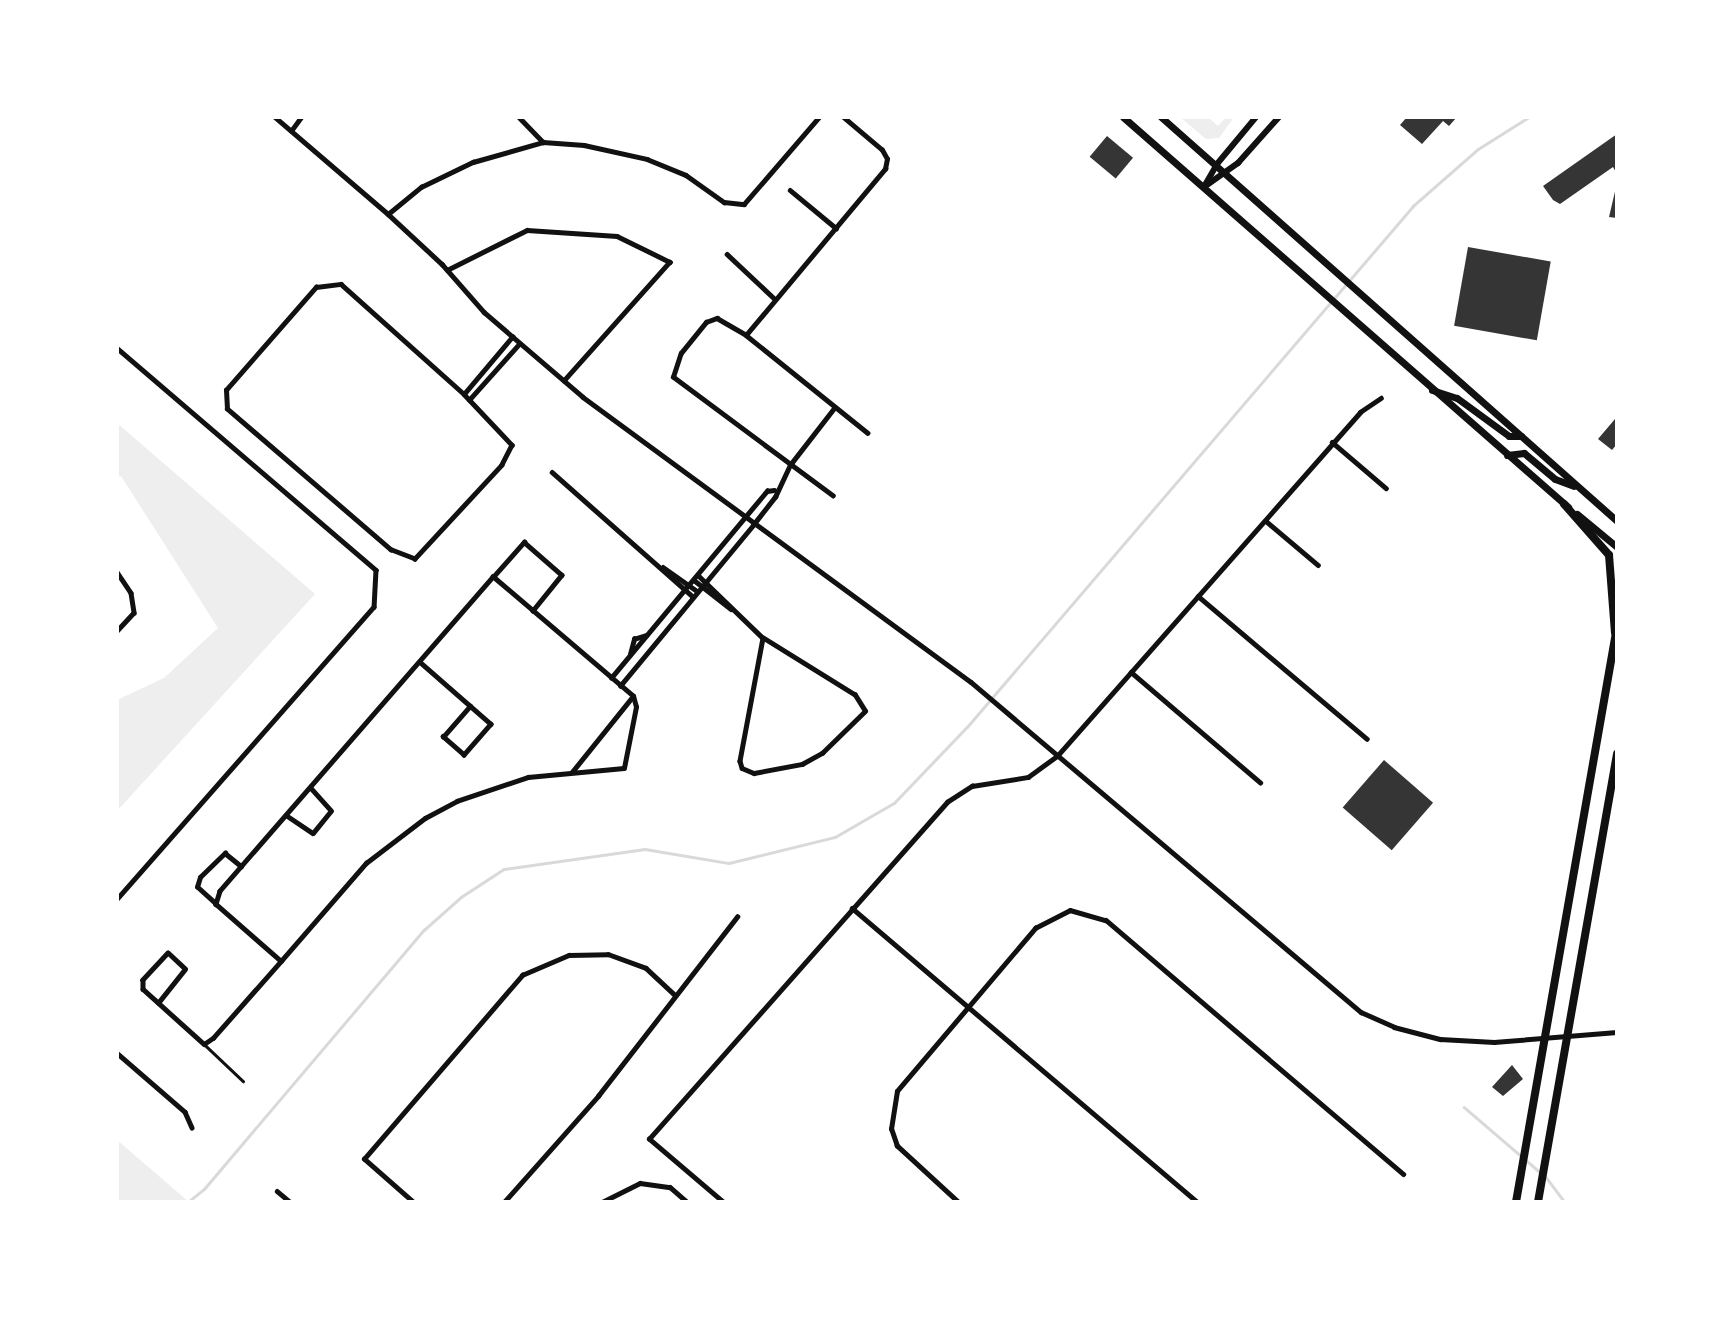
<!DOCTYPE html>
<style>
body{margin:0}
#map{position:relative;width:1734px;height:1319px;overflow:hidden;background:#fff;font-family:"Sofia Sans Condensed",sans-serif}
div>[style]{position:absolute}
.green>*{inset:0;background:#eee}
.stream>*{height:2.5px;margin:-1.25px;padding:0 1.25px;transform-origin:1.25px;border-radius:1.25px;background:#d9d9d9}
.building>*{inset:0;background:#353535;transform-origin:0 0}
.service>*{height:2.5px;margin:-1.25px;padding:0 1.25px;transform-origin:1.25px;border-radius:1.25px;background:#111}
.minor>*{height:4.5px;margin:-2.25px;padding:0 2.25px;transform-origin:2.25px;border-radius:2.25px;background:#111}
.tertiary>*{height:6px;margin:-3px;padding:0 3px;transform-origin:3px;border-radius:3px;background:#111}
.secondary>*{height:7px;margin:-3.5px;padding:0 3.5px;transform-origin:3.5px;border-radius:3.5px;background:#111}
.primary>*{height:8px;margin:-4px;padding:0 4px;transform-origin:4px;border-radius:4px;background:#111}
span{translate:-50% -50%;white-space:nowrap;text-align:center;line-height:1.15;-webkit-text-stroke:6px #fff;paint-order:stroke}
.frame{position:absolute;inset:0;border:119px solid #fff;pointer-events:none}
</style>
<div id="map">
<div class="green">
<div style="clip-path:polygon(1180px 117px,1208px 117px,1218px 126px,1226px 117px,1234px 117px,1219px 138px,1206px 139px)"></div>
<div style="clip-path:polygon(117px 423px,315px 594px,117px 811px,117px 700px,164px 678px,218px 628px,121px 476px,117px 477px)"></div>
<div style="clip-path:polygon(117px 1140px,189px 1202px,117px 1202px)"></div>
</div>
<div class="stream">
<div style="left:1464px;top:1107px;width:101px;rotate:40.6deg"></div>
<div style="left:1546px;top:1177px;width:31px;rotate:53deg"></div>
<div style="left:188px;top:1202px;width:21px;rotate:-39deg"></div>
<div style="left:204px;top:1189px;width:340px;rotate:-49.7deg"></div>
<div style="left:424px;top:930px;width:50px;rotate:-41.7deg"></div>
<div style="left:461px;top:897px;width:51px;rotate:-33.1deg"></div>
<div style="left:504px;top:869px;width:142px;rotate:-8.1deg"></div>
<div style="left:645px;top:849px;width:85px;rotate:9.5deg"></div>
<div style="left:729px;top:863px;width:109px;rotate:-13.8deg"></div>
<div style="left:835px;top:837px;width:68px;rotate:-30deg"></div>
<div style="left:894px;top:803px;width:105px;rotate:-46.2deg"></div>
<div style="left:967px;top:727px;width:686px;rotate:-49.43deg"></div>
<div style="left:1413px;top:206px;width:86px;rotate:-41.2deg"></div>
<div style="left:1478px;top:149px;width:60px;rotate:-32.1deg"></div>
</div>
<div class="building">
<div style="clip-path:polygon(1407px 117px,1457px 117px,1449px 126px,1443px 121px,1422px 144px,1400px 125px)"></div>
<div style="clip-path:polygon(1617px 134px,1617px 174px,1613px 167px,1560px 204px,1553px 200px,1543px 186px)"></div>
<div style="left:1107px;top:136px;width:34px;height:27px;rotate:40deg"></div>
<div style="clip-path:polygon(1617px 183px,1617px 218px,1609px 217px)"></div>
<div style="left:1468px;top:247px;width:84px;height:80px;rotate:10deg"></div>
<div style="clip-path:polygon(1615px 419px,1617px 444px,1612px 450px,1598px 439px)"></div>
<div style="left:1384px;top:760px;width:65px;height:63px;rotate:41deg"></div>
<div style="clip-path:polygon(1512px 1065px,1523px 1079px,1503px 1096px,1492px 1087px)"></div>
</div>
<div class="service">
<div style="left:204px;top:1044px;width:54px;rotate:43.5deg"></div>
</div>
<div class="minor">
<div style="left:275px;top:117px;width:149px;rotate:40.6deg"></div>
<div style="left:388px;top:214px;width:74px;rotate:42.8deg"></div>
<div style="left:442px;top:264px;width:64px;rotate:48.8deg"></div>
<div style="left:484px;top:312px;width:130px;rotate:40.6deg"></div>
<div style="left:583px;top:397px;width:481px;rotate:36.3deg"></div>
<div style="left:971px;top:682px;width:511px;rotate:40.24deg"></div>
<div style="left:1361px;top:1012px;width:36px;rotate:24deg"></div>
<div style="left:1394px;top:1027px;width:48px;rotate:14.6deg"></div>
<div style="left:1440px;top:1039px;width:54px;rotate:3.2deg"></div>
<div style="left:1494px;top:1042px;width:123px;rotate:-4.6deg"></div>
<div style="left:519px;top:117px;width:35px;rotate:46deg"></div>
<div style="left:291px;top:131px;width:17px;rotate:-54deg"></div>
<div style="left:790px;top:190px;width:60px;rotate:39.6deg"></div>
<div style="left:388px;top:214px;width:43px;rotate:-39.3deg"></div>
<div style="left:421px;top:187px;width:58px;rotate:-25.7deg"></div>
<div style="left:473px;top:162px;width:73px;rotate:-15.9deg"></div>
<div style="left:543px;top:142px;width:41px;rotate:4.2deg"></div>
<div style="left:584px;top:145px;width:65px;rotate:12.5deg"></div>
<div style="left:647px;top:159px;width:42px;rotate:22.3deg"></div>
<div style="left:686px;top:175px;width:47px;rotate:35.4deg"></div>
<div style="left:724px;top:202px;width:20px;rotate:6deg"></div>
<div style="left:744px;top:204px;width:115px;rotate:-49.2deg"></div>
<div style="left:727px;top:254px;width:66px;rotate:43.2deg"></div>
<div style="left:447px;top:270px;width:89px;rotate:-26.6deg"></div>
<div style="left:527px;top:230px;width:90px;rotate:3.8deg"></div>
<div style="left:617px;top:236px;width:59px;rotate:26.1deg"></div>
<div style="left:670px;top:262px;width:159px;rotate:131.7deg"></div>
<div style="left:341px;top:284px;width:165px;rotate:41.8deg"></div>
<div style="left:464px;top:394px;width:70px;rotate:46.7deg"></div>
<div style="left:512px;top:445px;width:22px;rotate:117deg"></div>
<div style="left:502px;top:465px;width:128px;rotate:132.8deg"></div>
<div style="left:415px;top:559px;width:26px;rotate:-159deg"></div>
<div style="left:391px;top:550px;width:216px;rotate:-139.3deg"></div>
<div style="left:227px;top:409px;width:19px;rotate:-93deg"></div>
<div style="left:226px;top:390px;width:137px;rotate:-48.9deg"></div>
<div style="left:316px;top:287px;width:25px;rotate:-7deg"></div>
<div style="left:746px;top:335px;width:217px;rotate:-50.1deg"></div>
<div style="left:885px;top:169px;width:10px;rotate:-79deg"></div>
<div style="left:887px;top:159px;width:10px;rotate:-119deg"></div>
<div style="left:882px;top:150px;width:51px;rotate:-139.8deg"></div>
<div style="left:117px;top:348px;width:341px;rotate:40.6deg"></div>
<div style="left:376px;top:570px;width:37px;rotate:93deg"></div>
<div style="left:374px;top:607px;width:390px;rotate:131.3deg"></div>
<div style="left:464px;top:394px;width:75px;rotate:-49.9deg"></div>
<div style="left:469px;top:400px;width:75px;rotate:-48.2deg"></div>
<div style="left:1332px;top:442px;width:71px;rotate:40.4deg"></div>
<div style="left:552px;top:472px;width:187px;rotate:41.5deg"></div>
<div style="left:833px;top:496px;width:199px;rotate:-143.4deg"></div>
<div style="left:673px;top:377px;width:25px;rotate:-72deg"></div>
<div style="left:681px;top:353px;width:40px;rotate:-51deg"></div>
<div style="left:706px;top:322px;width:12px;rotate:-20deg"></div>
<div style="left:717px;top:318px;width:34px;rotate:30deg"></div>
<div style="left:746px;top:335px;width:156px;rotate:38.8deg"></div>
<div style="left:1266px;top:521px;width:68px;rotate:40.2deg"></div>
<div style="left:663px;top:567px;width:42px;rotate:35.2deg"></div>
<div style="left:117px;top:572px;width:25px;rotate:56deg"></div>
<div style="left:131px;top:593px;width:20px;rotate:81deg"></div>
<div style="left:134px;top:613px;width:25px;rotate:133deg"></div>
<div style="left:698px;top:575px;width:91px;rotate:44.1deg"></div>
<div style="left:763px;top:638px;width:125px;rotate:100.6deg"></div>
<div style="left:740px;top:761px;width:7px;rotate:74deg"></div>
<div style="left:742px;top:768px;width:13px;rotate:23deg"></div>
<div style="left:754px;top:773px;width:49px;rotate:-10.6deg"></div>
<div style="left:802px;top:764px;width:23px;rotate:-29deg"></div>
<div style="left:822px;top:753px;width:60px;rotate:-44.3deg"></div>
<div style="left:865px;top:711px;width:19px;rotate:-122deg"></div>
<div style="left:855px;top:695px;width:108px;rotate:-148.2deg"></div>
<div style="left:493px;top:577px;width:47px;rotate:-48.5deg"></div>
<div style="left:524px;top:542px;width:50px;rotate:41deg"></div>
<div style="left:562px;top:575px;width:46px;rotate:128.9deg"></div>
<div style="left:694px;top:580px;width:47px;rotate:38.1deg"></div>
<div style="left:1198px;top:596px;width:221px;rotate:40.2deg"></div>
<div style="left:630px;top:654px;width:16px;rotate:-75deg"></div>
<div style="left:634px;top:639px;width:13px;rotate:-18deg"></div>
<div style="left:420px;top:662px;width:94px;rotate:41.1deg"></div>
<div style="left:491px;top:724px;width:41px;rotate:131.1deg"></div>
<div style="left:464px;top:755px;width:28px;rotate:-139deg"></div>
<div style="left:443px;top:737px;width:41px;rotate:-48.9deg"></div>
<div style="left:1131px;top:672px;width:170px;rotate:40.5deg"></div>
<div style="left:611px;top:678px;width:244px;rotate:-50.2deg"></div>
<div style="left:767px;top:491px;width:7px;rotate:-8deg"></div>
<div style="left:620px;top:686px;width:209px;rotate:-50.4deg"></div>
<div style="left:753px;top:525px;width:36px;rotate:-52deg"></div>
<div style="left:775px;top:497px;width:35px;rotate:-65deg"></div>
<div style="left:790px;top:465px;width:73px;rotate:-52.2deg"></div>
<div style="left:572px;top:772px;width:97px;rotate:-51.2deg"></div>
<div style="left:286px;top:815px;width:32px;rotate:34deg"></div>
<div style="left:313px;top:833px;width:28px;rotate:-51deg"></div>
<div style="left:331px;top:811px;width:31px;rotate:-132deg"></div>
<div style="left:216px;top:904px;width:25px;rotate:-138deg"></div>
<div style="left:197px;top:887px;width:10px;rotate:-73deg"></div>
<div style="left:200px;top:877px;width:35px;rotate:-44deg"></div>
<div style="left:225px;top:853px;width:21px;rotate:39deg"></div>
<div style="left:852px;top:908px;width:453px;rotate:40.4deg"></div>
<div style="left:158px;top:1003px;width:43px;rotate:-51.5deg"></div>
<div style="left:185px;top:969px;width:23px;rotate:-137deg"></div>
<div style="left:168px;top:953px;width:37px;rotate:133deg"></div>
<div style="left:143px;top:980px;width:9px;rotate:90deg"></div>
<div style="left:143px;top:989px;width:82px;rotate:42deg"></div>
<div style="left:204px;top:1044px;width:11px;rotate:-34deg"></div>
<div style="left:213px;top:1038px;width:103px;rotate:-48.6deg"></div>
<div style="left:281px;top:961px;width:130px;rotate:-49.1deg"></div>
<div style="left:366px;top:863px;width:74px;rotate:-37.3deg"></div>
<div style="left:425px;top:818px;width:36px;rotate:-28deg"></div>
<div style="left:457px;top:801px;width:75px;rotate:-18.7deg"></div>
<div style="left:528px;top:777px;width:96px;rotate:-5.4deg"></div>
<div style="left:624px;top:768px;width:62px;rotate:-78.9deg"></div>
<div style="left:636px;top:707px;width:11px;rotate:-105deg"></div>
<div style="left:633px;top:696px;width:184px;rotate:-139.6deg"></div>
<div style="left:493px;top:577px;width:416px;rotate:131deg"></div>
<div style="left:220px;top:891px;width:14px;rotate:107deg"></div>
<div style="left:216px;top:904px;width:86px;rotate:41.2deg"></div>
<div style="left:117px;top:1053px;width:90px;rotate:40.9deg"></div>
<div style="left:185px;top:1112px;width:17px;rotate:66deg"></div>
<div style="left:277px;top:1191px;width:17px;rotate:40deg"></div>
<div style="left:413px;top:1202px;width:65px;rotate:-138.7deg"></div>
<div style="left:364px;top:1159px;width:243px;rotate:-49.3deg"></div>
<div style="left:522px;top:975px;width:51px;rotate:-23.1deg"></div>
<div style="left:569px;top:955px;width:39px;rotate:-1deg"></div>
<div style="left:608px;top:954px;width:40px;rotate:20.2deg"></div>
<div style="left:646px;top:968px;width:38px;rotate:43deg"></div>
<div style="left:504px;top:1202px;width:142px;rotate:-48.4deg"></div>
<div style="left:598px;top:1096px;width:227px;rotate:-52.2deg"></div>
<div style="left:602px;top:1202px;width:42px;rotate:-26.6deg"></div>
<div style="left:640px;top:1183px;width:30px;rotate:8deg"></div>
<div style="left:670px;top:1187px;width:23px;rotate:41deg"></div>
<div style="left:723px;top:1202px;width:97px;rotate:-139.6deg"></div>
<div style="left:649px;top:1139px;width:450px;rotate:-48.5deg"></div>
<div style="left:947px;top:802px;width:30px;rotate:-33deg"></div>
<div style="left:972px;top:786px;width:57px;rotate:-9.1deg"></div>
<div style="left:1028px;top:777px;width:37px;rotate:-36deg"></div>
<div style="left:1058px;top:755px;width:457px;rotate:-48.6deg"></div>
<div style="left:1360px;top:412px;width:25px;rotate:-34deg"></div>
<div style="left:958px;top:1202px;width:83px;rotate:-137.4deg"></div>
<div style="left:897px;top:1146px;width:18px;rotate:-109deg"></div>
<div style="left:891px;top:1129px;width:38px;rotate:-81deg"></div>
<div style="left:897px;top:1091px;width:214px;rotate:-49.7deg"></div>
<div style="left:1035px;top:928px;width:39px;rotate:-27deg"></div>
<div style="left:1070px;top:910px;width:37px;rotate:16deg"></div>
<div style="left:1106px;top:920px;width:391px;rotate:40.5deg"></div>
</div>
<div class="tertiary">
<div style="left:1205px;top:185px;width:24px;rotate:-60deg"></div>
<div style="left:1217px;top:164px;width:61px;rotate:-50.3deg"></div>
<div style="left:1204px;top:187px;width:42px;rotate:-35.2deg"></div>
<div style="left:1238px;top:163px;width:62px;rotate:-48.3deg"></div>
</div>
<div class="secondary">
<div style="left:1123px;top:117px;width:592px;rotate:41.23deg"></div>
<div style="left:1161px;top:117px;width:609px;rotate:41.54deg"></div>
<div style="left:1432px;top:390px;width:26px;rotate:18deg"></div>
<div style="left:1457px;top:398px;width:64px;rotate:36.2deg"></div>
<div style="left:1509px;top:436px;width:12px"></div>
<div style="left:1507px;top:455px;width:17px;rotate:-7deg"></div>
<div style="left:1524px;top:453px;width:40px;rotate:40deg"></div>
<div style="left:1555px;top:479px;width:20px;rotate:20deg"></div>
<div style="left:1577px;top:514px;width:52px;rotate:39.5deg"></div>
</div>
<div class="primary">
<div style="left:1564px;top:504px;width:68px;rotate:48.6deg"></div>
<div style="left:1609px;top:555px;width:78px;rotate:85.6deg"></div>
<div style="left:1516px;top:1202px;width:584px;rotate:-80.04deg"></div>
<div style="left:1538px;top:1202px;width:455px;rotate:-80deg"></div>
</div>
<div class="frame"></div>
</div>
